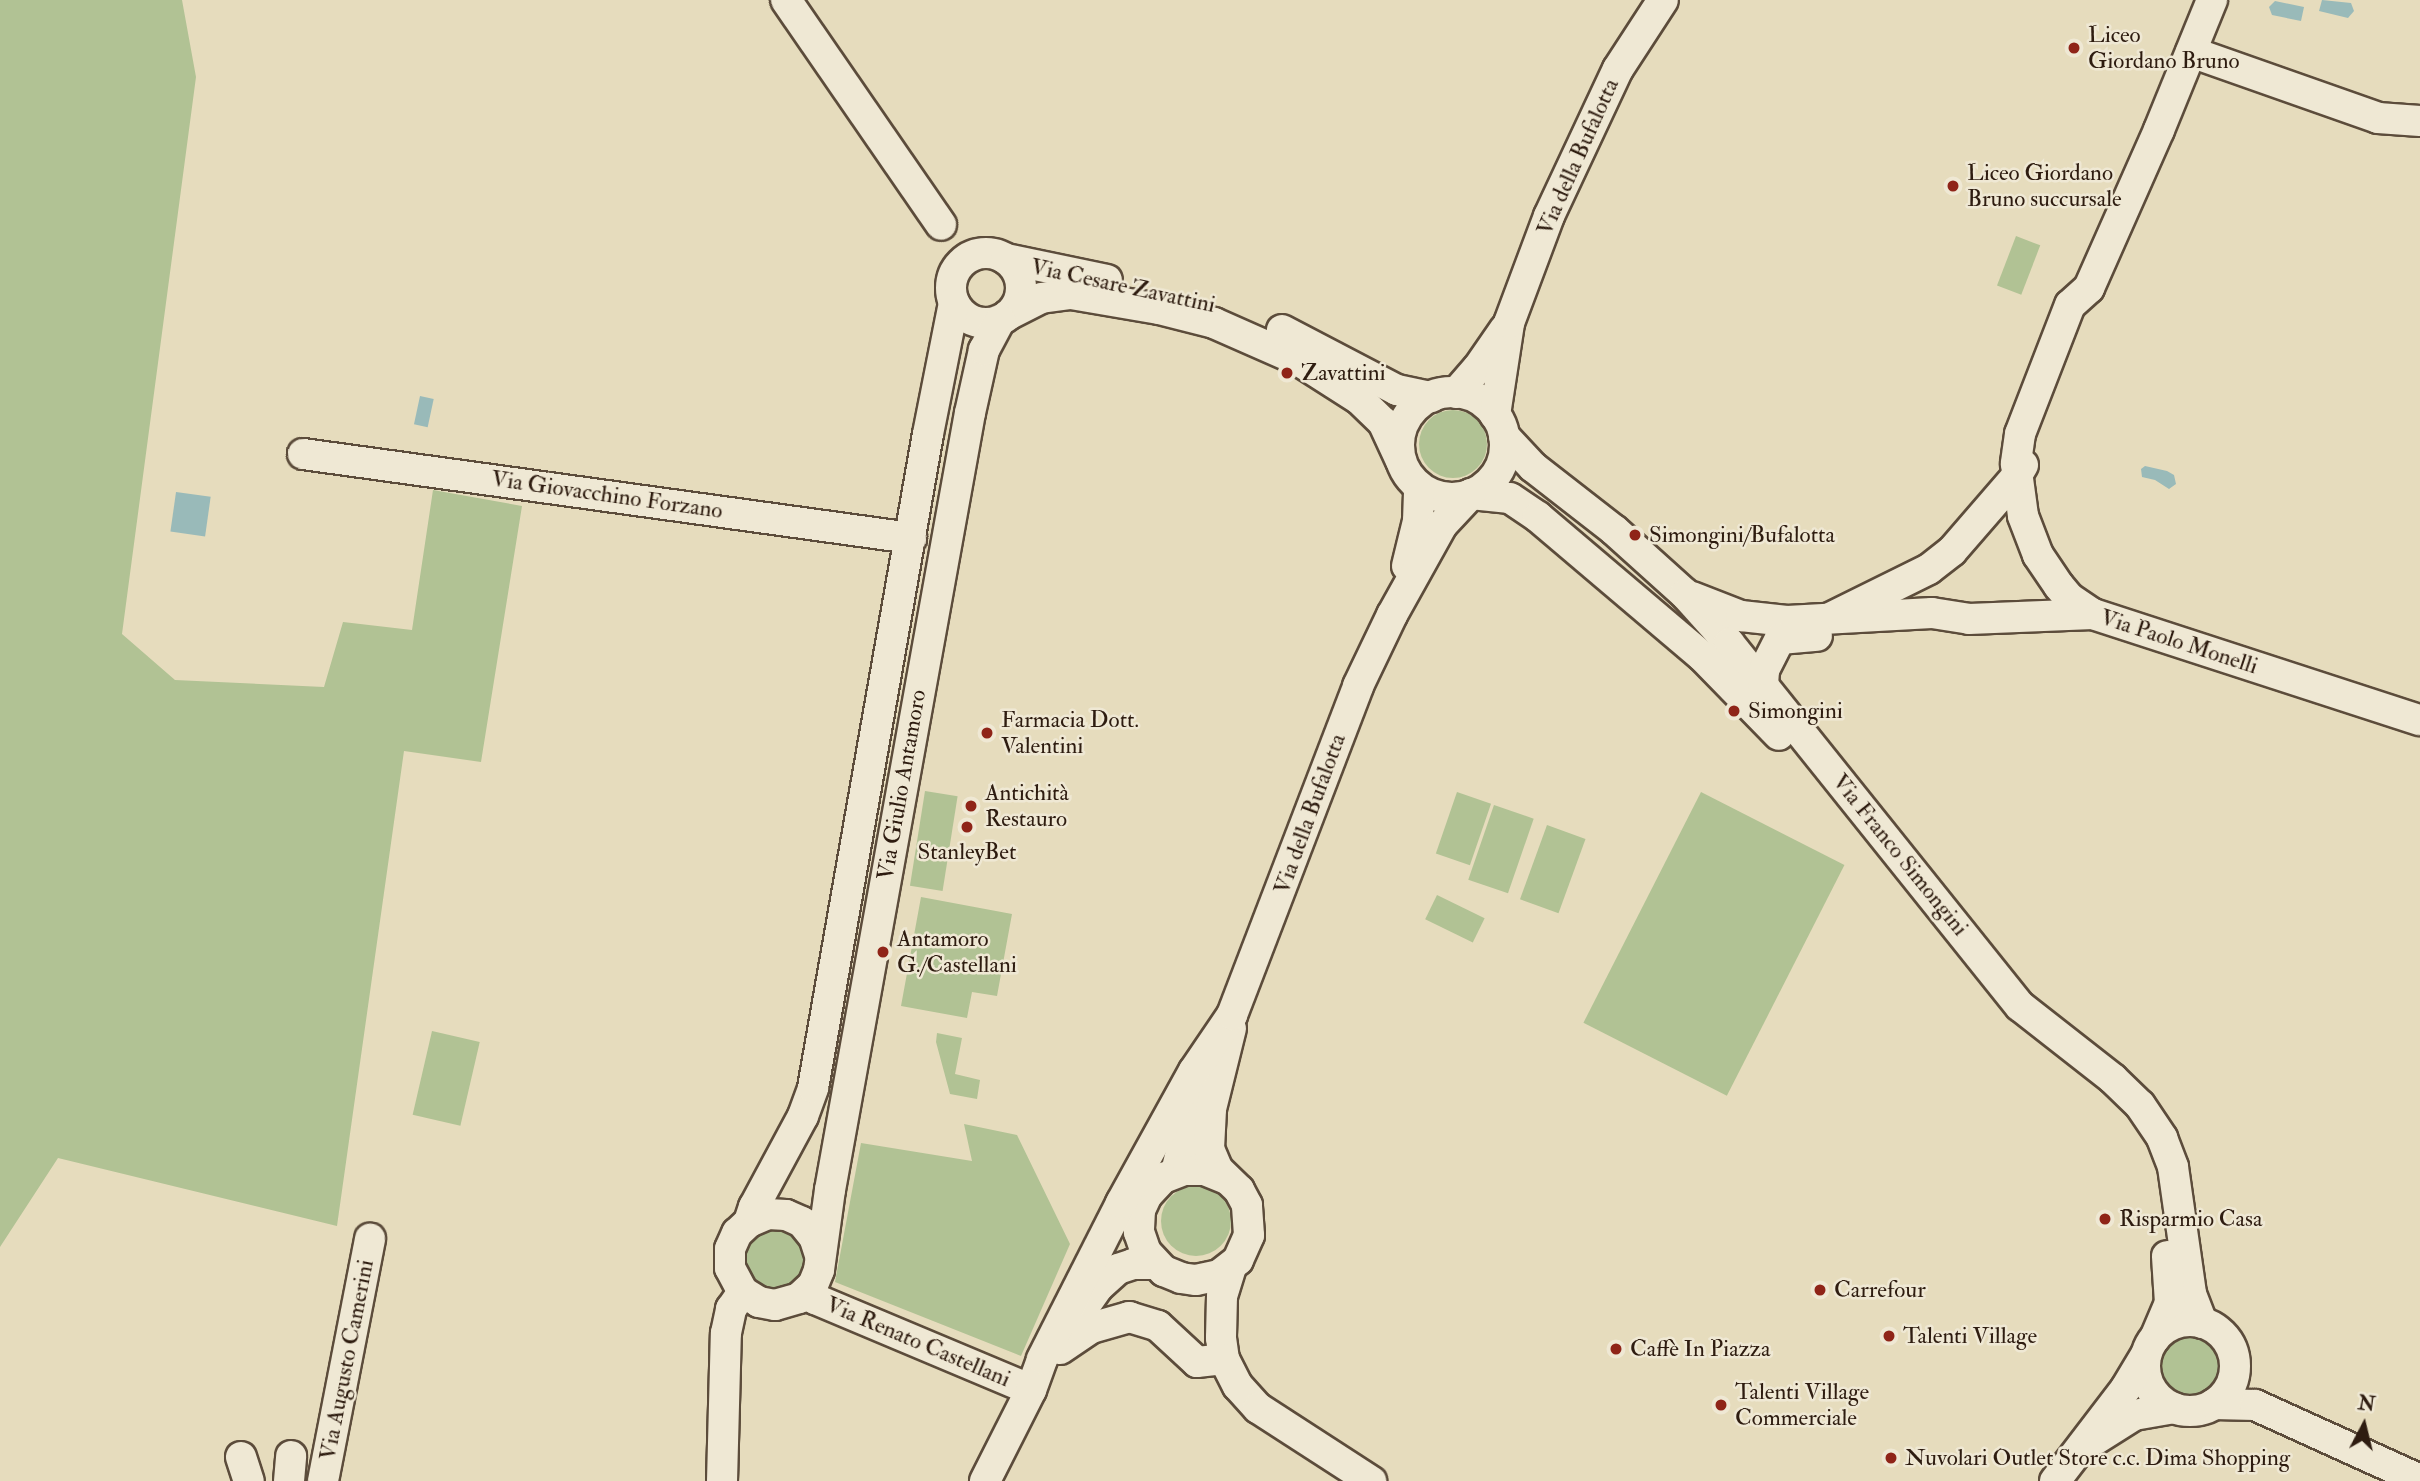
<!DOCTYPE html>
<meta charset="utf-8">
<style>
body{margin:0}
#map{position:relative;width:2420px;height:1481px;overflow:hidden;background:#e6dcbd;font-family:"IM FELL Double Pica",serif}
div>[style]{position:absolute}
.green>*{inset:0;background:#b1c294;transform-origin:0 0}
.round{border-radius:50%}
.water>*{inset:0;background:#99bab9;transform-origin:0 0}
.roads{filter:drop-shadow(2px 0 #5c4c3b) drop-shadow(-2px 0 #5c4c3b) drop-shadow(0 2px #5c4c3b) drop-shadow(0 -2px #5c4c3b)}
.minor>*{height:30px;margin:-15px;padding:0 15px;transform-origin:15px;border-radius:15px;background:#efe8d4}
.minor>.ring{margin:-15px;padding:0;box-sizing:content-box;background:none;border:30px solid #efe8d4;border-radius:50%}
.dots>*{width:19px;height:19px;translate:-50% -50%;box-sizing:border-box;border:4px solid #efe8d4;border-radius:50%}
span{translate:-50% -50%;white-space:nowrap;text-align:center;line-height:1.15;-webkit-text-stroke:5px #efe8d4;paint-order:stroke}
.poi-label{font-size:23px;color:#2e1c10}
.left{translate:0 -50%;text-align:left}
.street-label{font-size:23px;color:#2e1c10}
.north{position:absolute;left:2329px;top:1390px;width:70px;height:70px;-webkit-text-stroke:5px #efe8d4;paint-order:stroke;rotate:7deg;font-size:19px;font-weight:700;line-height:28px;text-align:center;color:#2e1c10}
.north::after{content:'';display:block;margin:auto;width:24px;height:32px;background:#2e1c10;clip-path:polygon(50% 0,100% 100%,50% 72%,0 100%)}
</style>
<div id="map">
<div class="green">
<div style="clip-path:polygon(0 0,182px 0,196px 77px,122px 634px,175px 680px,324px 687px,343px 622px,412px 630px,433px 490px,522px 506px,481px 762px,404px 751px,337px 1226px,58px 1158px,0 1247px)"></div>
<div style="left:2016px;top:236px;width:26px;height:53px;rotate:21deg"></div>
<div class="round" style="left:1419px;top:410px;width:68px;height:68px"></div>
<div style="left:925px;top:791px;width:33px;height:96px;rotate:9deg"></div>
<div style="left:1457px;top:792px;width:36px;height:65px;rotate:19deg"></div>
<div style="left:1701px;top:792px;width:161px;height:259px;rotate:27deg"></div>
<div style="left:1494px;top:805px;width:42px;height:79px;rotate:19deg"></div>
<div style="left:1547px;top:825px;width:41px;height:79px;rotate:20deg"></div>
<div style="left:1437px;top:895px;width:53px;height:27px;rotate:26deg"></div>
<div style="clip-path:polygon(921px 897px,1012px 914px,997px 996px,972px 992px,967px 1018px,901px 1006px)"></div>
<div style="left:432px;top:1031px;width:49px;height:86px;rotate:13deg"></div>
<div style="clip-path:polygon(937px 1033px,962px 1038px,955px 1074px,980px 1080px,977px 1099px,950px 1094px,936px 1042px)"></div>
<div style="clip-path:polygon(964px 1124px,1017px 1135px,1070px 1244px,1021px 1356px,835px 1282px,861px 1143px,972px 1161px)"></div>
<div class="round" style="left:1161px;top:1186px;width:70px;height:70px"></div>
<div style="clip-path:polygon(784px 1224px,807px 1245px,804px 1278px,776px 1294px,747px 1281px,742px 1244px,747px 1235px)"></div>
<div class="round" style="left:2160px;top:1336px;width:60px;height:60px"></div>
</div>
<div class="water">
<div style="clip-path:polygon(2322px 0,2351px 3px,2354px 11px,2348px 18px,2319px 11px)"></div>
<div style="clip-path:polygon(2275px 1px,2304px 7px,2301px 21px,2272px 15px,2269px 7px)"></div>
<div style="left:420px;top:396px;width:14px;height:29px;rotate:12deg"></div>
<div style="clip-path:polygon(2145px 466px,2167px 471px,2174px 475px,2176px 484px,2169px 489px,2155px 480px,2142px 477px,2141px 469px)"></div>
<div style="left:176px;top:492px;width:35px;height:40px;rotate:8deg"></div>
</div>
<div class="roads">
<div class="minor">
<div style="left:786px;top:0;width:273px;rotate:55.4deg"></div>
<div style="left:2212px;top:0;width:140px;rotate:112.2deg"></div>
<div style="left:2159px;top:130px;width:173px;rotate:113.9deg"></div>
<div style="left:2089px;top:288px;width:25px;rotate:138deg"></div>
<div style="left:2070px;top:305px;width:138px;rotate:111.2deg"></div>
<div style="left:2020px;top:434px;width:30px;rotate:98deg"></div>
<div style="left:2016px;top:464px;width:52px;rotate:82.3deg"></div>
<div style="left:2023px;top:516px;width:42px;rotate:69deg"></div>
<div style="left:2038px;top:555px;width:37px;rotate:56deg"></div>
<div style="left:2059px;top:586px;width:16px;rotate:50deg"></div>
<div style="left:2069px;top:598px;width:29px;rotate:34deg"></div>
<div style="left:2093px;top:614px;width:344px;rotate:18deg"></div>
<div style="left:2191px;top:52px;width:198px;rotate:19.4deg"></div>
<div style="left:2378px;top:118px;width:42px;rotate:4.1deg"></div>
<div class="ring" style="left:951px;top:253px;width:40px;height:40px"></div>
<div style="left:1006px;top:259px;width:103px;rotate:11.7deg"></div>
<div style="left:1008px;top:315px;width:37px;rotate:-27deg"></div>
<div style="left:1041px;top:298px;width:30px;rotate:-8deg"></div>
<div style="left:1071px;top:294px;width:89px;rotate:9.7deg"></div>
<div style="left:1159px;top:309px;width:57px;rotate:14.3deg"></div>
<div style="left:1214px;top:323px;width:92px;rotate:23.8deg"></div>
<div style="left:1298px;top:360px;width:72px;rotate:32.6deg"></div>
<div style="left:1359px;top:399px;width:33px;rotate:44deg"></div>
<div style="left:1383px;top:422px;width:43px;rotate:65.2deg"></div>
<div style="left:1282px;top:330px;width:130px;rotate:27.6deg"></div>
<div style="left:1397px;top:390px;width:35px;rotate:12deg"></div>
<div class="ring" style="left:1399px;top:392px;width:76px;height:76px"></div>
<div style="left:1456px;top:393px;width:33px;rotate:-49deg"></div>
<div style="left:1478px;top:368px;width:47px;rotate:-55.3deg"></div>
<div style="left:1495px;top:415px;width:93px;rotate:-81.3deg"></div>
<div style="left:1509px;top:323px;width:114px;rotate:-69.5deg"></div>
<div style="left:1549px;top:216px;width:162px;rotate:-64.9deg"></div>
<div style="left:1618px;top:69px;width:82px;rotate:-56.9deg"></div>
<div style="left:1504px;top:436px;width:42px;rotate:46.9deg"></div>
<div style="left:1533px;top:467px;width:103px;rotate:37.9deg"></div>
<div style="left:1614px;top:530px;width:96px;rotate:42deg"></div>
<div style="left:1685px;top:594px;width:66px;rotate:48.1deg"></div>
<div style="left:1729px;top:643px;width:465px;rotate:51.3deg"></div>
<div style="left:2020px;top:1006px;width:118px;rotate:38.1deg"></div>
<div style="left:2113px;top:1079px;width:37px;rotate:44deg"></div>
<div style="left:2140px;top:1105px;width:40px;rotate:56deg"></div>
<div style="left:2162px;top:1138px;width:31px;rotate:69deg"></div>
<div style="left:2173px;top:1167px;width:128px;rotate:81.9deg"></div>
<div style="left:2191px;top:1294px;width:31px;rotate:69deg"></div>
<div style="left:303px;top:454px;width:614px;rotate:7.87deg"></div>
<div style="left:1471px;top:494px;width:39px;rotate:6deg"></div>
<div style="left:1510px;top:498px;width:34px;rotate:34deg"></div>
<div style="left:1538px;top:517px;width:215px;rotate:40.3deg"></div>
<div style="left:1702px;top:656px;width:110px;rotate:45.7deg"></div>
<div style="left:1407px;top:566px;width:46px;rotate:-76.3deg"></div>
<div style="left:1418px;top:521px;width:34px;rotate:-88deg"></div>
<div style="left:1692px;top:597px;width:53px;rotate:21.2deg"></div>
<div style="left:1741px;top:616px;width:46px;rotate:6.2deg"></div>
<div style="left:1787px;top:621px;width:145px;rotate:-3.2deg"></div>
<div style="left:1932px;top:613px;width:37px;rotate:9deg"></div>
<div style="left:1969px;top:619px;width:124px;rotate:-2.3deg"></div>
<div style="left:1830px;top:618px;width:110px;rotate:-26.3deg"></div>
<div style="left:1929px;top:569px;width:29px;rotate:-38deg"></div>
<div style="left:1952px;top:551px;width:98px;rotate:-49.1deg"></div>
<div style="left:2016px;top:477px;width:14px;rotate:-60deg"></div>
<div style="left:1763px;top:685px;width:15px;rotate:-86deg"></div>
<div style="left:1764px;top:670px;width:35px;rotate:-63deg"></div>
<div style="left:1780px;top:639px;width:37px;rotate:-5deg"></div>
<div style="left:1176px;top:1172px;width:86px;rotate:-75.8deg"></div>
<div style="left:1227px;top:1179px;width:24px;rotate:-158deg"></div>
<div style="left:1205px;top:1170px;width:21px;rotate:180deg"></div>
<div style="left:1184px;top:1170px;width:22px;rotate:159deg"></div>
<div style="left:1163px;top:1178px;width:23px;rotate:133deg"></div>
<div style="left:1147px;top:1195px;width:17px;rotate:115deg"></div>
<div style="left:1140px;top:1210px;width:22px;rotate:93deg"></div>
<div style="left:1139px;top:1232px;width:21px;rotate:71deg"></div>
<div style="left:1146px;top:1252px;width:26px;rotate:47deg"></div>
<div style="left:1164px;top:1271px;width:18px;rotate:22deg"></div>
<div style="left:1181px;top:1278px;width:15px;rotate:8deg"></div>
<div style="left:1196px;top:1280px;width:24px;rotate:-12deg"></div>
<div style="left:1219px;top:1275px;width:24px;rotate:-38deg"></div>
<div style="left:1238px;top:1260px;width:27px;rotate:-66deg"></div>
<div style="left:1249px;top:1235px;width:30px;rotate:-94deg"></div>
<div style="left:1247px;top:1205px;width:17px;rotate:-118deg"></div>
<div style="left:1239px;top:1190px;width:29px;rotate:-136deg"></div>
<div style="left:1218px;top:1170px;width:23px;rotate:-113deg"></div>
<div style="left:1209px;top:1149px;width:40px;rotate:-87.1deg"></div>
<div style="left:1211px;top:1109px;width:83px;rotate:-76.1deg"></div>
<div style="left:749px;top:1222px;width:16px;rotate:-72deg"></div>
<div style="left:754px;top:1207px;width:103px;rotate:-61.7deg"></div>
<div style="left:803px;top:1116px;width:30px;rotate:-70deg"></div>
<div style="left:813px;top:1088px;width:664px;rotate:-80.03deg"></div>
<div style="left:928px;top:434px;width:134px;rotate:-78.8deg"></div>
<div style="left:820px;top:1255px;width:19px;rotate:-108deg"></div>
<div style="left:814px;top:1237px;width:19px;rotate:-129deg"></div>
<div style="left:802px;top:1222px;width:17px;rotate:-156deg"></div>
<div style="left:786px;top:1215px;width:18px;rotate:-177deg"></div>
<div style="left:768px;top:1214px;width:21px;rotate:157deg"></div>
<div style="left:749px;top:1222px;width:16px;rotate:137deg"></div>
<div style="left:737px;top:1233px;width:17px;rotate:114deg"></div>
<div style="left:730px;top:1249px;width:19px;rotate:90deg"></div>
<div style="left:730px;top:1268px;width:27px;rotate:62deg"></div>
<div style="left:743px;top:1292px;width:19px;rotate:32deg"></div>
<div style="left:759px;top:1302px;width:16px;rotate:11deg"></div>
<div style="left:775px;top:1305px;width:25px;rotate:-16deg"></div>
<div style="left:799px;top:1298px;width:19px;rotate:-43deg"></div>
<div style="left:813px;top:1285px;width:16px;rotate:-68deg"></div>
<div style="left:819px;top:1270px;width:81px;rotate:-82.2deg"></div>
<div style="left:830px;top:1190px;width:790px;rotate:-79.79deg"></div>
<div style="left:970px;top:413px;width:65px;rotate:-77.5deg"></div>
<div style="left:984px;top:350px;width:34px;rotate:-62deg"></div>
<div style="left:1231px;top:1267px;width:30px;rotate:107deg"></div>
<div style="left:1222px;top:1296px;width:42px;rotate:91.4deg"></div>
<div style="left:1221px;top:1338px;width:21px;rotate:82deg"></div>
<div style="left:1224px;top:1359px;width:30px;rotate:63deg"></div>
<div style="left:1238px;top:1386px;width:30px;rotate:48deg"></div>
<div style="left:1258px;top:1408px;width:135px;rotate:32.9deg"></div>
<div style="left:807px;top:1292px;width:11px;rotate:41deg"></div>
<div style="left:815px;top:1299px;width:234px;rotate:22.8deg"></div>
<div style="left:1082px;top:1310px;width:29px;rotate:-55deg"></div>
<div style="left:1099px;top:1286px;width:25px;rotate:-42deg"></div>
<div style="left:1118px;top:1269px;width:16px;rotate:-18deg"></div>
<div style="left:1133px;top:1264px;width:22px"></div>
<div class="ring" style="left:2145px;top:1321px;width:60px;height:60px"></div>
<div style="left:2155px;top:1338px;width:38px;rotate:-67deg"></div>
<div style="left:2170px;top:1303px;width:47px;rotate:-93.7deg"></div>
<div style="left:1060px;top:1349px;width:37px;rotate:-34deg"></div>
<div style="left:1091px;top:1328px;width:40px;rotate:-16deg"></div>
<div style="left:1129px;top:1317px;width:30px;rotate:17deg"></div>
<div style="left:1158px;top:1326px;width:53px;rotate:42.7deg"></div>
<div style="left:1197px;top:1362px;width:27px;rotate:-6deg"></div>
<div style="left:2214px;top:1404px;width:41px;rotate:1.4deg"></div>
<div style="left:2255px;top:1405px;width:181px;rotate:24.4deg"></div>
<div style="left:2096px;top:1439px;width:45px;rotate:-32.3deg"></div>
<div style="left:2134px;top:1415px;width:41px;rotate:-9.9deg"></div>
<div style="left:241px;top:1457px;width:25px;rotate:72deg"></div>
<div style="left:289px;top:1481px;width:25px;rotate:-85deg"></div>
<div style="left:323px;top:1481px;width:247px;rotate:-79deg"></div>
<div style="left:722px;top:1481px;width:148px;rotate:-88.5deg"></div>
<div style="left:726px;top:1333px;width:25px;rotate:-78deg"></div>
<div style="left:731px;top:1309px;width:21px;rotate:-55deg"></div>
<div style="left:985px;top:1481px;width:102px;rotate:-63.2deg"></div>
<div style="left:1031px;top:1390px;width:33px;rotate:-70deg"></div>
<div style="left:1042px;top:1359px;width:175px;rotate:-63.1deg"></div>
<div style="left:1121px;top:1203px;width:151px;rotate:-61.1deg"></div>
<div style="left:1194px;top:1071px;width:68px;rotate:-55.8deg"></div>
<div style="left:1232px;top:1015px;width:352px;rotate:-69deg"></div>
<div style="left:1358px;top:686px;width:79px;rotate:-64.4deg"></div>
<div style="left:1392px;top:615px;width:103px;rotate:-60.9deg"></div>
<div style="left:1442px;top:525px;width:42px;rotate:-46.9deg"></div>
<div style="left:2055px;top:1481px;width:117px;rotate:-52.6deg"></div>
<div style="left:2126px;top:1388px;width:39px;rotate:-59deg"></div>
</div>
</div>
<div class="dots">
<div style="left:2074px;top:48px;background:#8f2418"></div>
<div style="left:1953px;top:186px;background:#8f2418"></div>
<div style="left:1287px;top:373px;background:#8f2418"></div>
<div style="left:1635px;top:535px;background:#8f2418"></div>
<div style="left:1734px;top:711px;background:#8f2418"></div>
<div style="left:987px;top:733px;background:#8f2418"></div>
<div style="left:971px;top:806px;background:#8f2418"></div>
<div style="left:967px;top:827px;background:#8f2418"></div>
<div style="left:883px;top:952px;background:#8f2418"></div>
<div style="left:2105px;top:1219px;background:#8f2418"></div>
<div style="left:1820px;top:1290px;background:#8f2418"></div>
<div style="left:1889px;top:1336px;background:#8f2418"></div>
<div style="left:1616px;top:1349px;background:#8f2418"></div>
<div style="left:1721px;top:1405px;background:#8f2418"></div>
<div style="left:1891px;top:1458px;background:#8f2418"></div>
</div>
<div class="poi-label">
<span class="left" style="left:2088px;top:48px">Liceo<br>Giordano Bruno</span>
<span class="left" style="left:1967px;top:186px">Liceo Giordano<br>Bruno succursale</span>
<span class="left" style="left:1301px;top:373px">Zavattini</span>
<span class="left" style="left:1649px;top:535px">Simongini/Bufalotta</span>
<span class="left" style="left:1748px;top:711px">Simongini</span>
<span class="left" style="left:1001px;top:733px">Farmacia Dott.<br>Valentini</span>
<span class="left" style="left:985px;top:806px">Antichità<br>Restauro</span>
<span style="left:967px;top:852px">StanleyBet</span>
<span class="left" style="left:897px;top:952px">Antamoro<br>G./Castellani</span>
<span class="left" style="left:2119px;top:1219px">Risparmio Casa</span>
<span class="left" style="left:1834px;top:1290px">Carrefour</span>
<span class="left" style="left:1903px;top:1336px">Talenti Village</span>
<span class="left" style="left:1630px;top:1349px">Caffè In Piazza</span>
<span class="left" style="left:1735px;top:1405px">Talenti Village<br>Commerciale</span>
<span class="left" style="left:1905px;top:1458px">Nuvolari Outlet Store c.c. Dima Shopping</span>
</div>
<div class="street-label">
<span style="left:1578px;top:157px;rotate:-66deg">Via della Bufalotta</span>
<span style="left:1123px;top:286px;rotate:12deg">Via Cesare Zavattini</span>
<span style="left:607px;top:495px;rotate:8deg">Via Giovacchino Forzano</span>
<span style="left:2179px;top:642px;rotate:18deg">Via Paolo Monelli</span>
<span style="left:902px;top:785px;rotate:-80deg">Via Giulio Antamoro</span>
<span style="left:1310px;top:814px;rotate:-70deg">Via della Bufalotta</span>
<span style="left:1900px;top:855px;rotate:51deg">Via Franco Simongini</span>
<span style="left:918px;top:1342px;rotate:23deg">Via Renato Castellani</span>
<span style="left:347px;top:1360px;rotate:-79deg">Via Augusto Camerini</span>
</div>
<div class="north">N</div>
</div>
